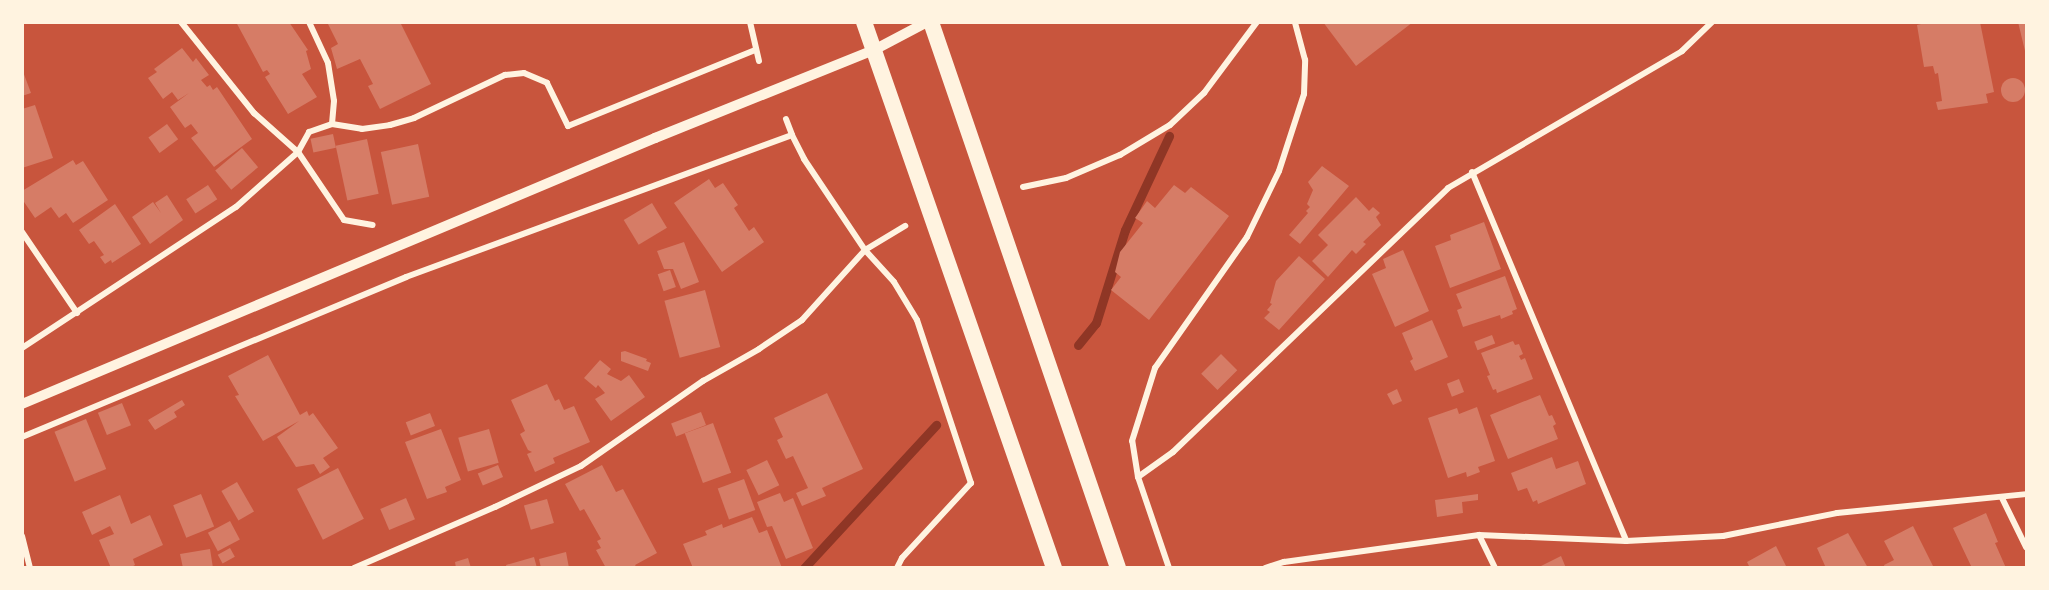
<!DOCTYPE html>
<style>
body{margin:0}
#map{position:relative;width:2049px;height:590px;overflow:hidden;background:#c8553d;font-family:Cabin,sans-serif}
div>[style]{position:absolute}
.stream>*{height:9px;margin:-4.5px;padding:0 4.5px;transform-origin:4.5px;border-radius:4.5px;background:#8f3625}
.building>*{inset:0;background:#d67c66;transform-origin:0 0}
.round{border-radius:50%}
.minor>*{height:6px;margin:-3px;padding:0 3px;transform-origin:3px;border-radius:3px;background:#fff3e0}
.tertiary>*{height:10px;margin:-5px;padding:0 5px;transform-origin:5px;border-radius:5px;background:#fff3e0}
.trunk>*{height:16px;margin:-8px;padding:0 8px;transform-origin:8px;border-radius:8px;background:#fff3e0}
span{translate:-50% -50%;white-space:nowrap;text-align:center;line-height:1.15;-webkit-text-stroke:5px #fff3e0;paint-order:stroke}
.frame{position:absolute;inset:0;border:24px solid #fff3e0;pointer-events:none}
</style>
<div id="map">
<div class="stream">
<div style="left:1078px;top:345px;width:28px;rotate:-51deg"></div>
<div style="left:1096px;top:323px;width:97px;rotate:-72.7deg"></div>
<div style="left:1125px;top:230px;width:104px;rotate:-64.9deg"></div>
<div style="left:804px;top:568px;width:195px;rotate:-47.3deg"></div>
</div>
<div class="building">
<div style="clip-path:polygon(236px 22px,289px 22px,308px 50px,306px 51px,311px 69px,302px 74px,317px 97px,288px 114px,265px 77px,270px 74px,267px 70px,263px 72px)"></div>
<div style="clip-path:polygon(327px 22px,400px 22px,431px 84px,380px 109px,368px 86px,373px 84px,360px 59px,337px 69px,331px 48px,338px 44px)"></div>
<div style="clip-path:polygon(1323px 22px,1413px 22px,1356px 66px)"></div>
<div style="clip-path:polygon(1929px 22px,1980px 22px,1994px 92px,1986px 94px,1988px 103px,1938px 110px,1936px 102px,1942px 101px,1938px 73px,1935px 74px,1933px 66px,1924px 67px,1917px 25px)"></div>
<div style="clip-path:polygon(2018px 22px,2026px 22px,2026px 55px)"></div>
<div style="clip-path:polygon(182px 48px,193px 62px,196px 58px,209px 75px,201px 80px,207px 87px,210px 85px,213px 90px,217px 87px,252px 139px,214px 167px,191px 138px,198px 133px,191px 124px,185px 128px,170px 107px,189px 93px,178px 100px,172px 92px,163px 99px,148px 78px,157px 72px,154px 69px)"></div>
<div style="clip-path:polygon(22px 69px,31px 93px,22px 96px)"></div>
<div class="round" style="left:2001px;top:78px;width:24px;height:24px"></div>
<div style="clip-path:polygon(35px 105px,53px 158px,22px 168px,22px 109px)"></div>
<div style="left:167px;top:124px;width:19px;height:23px;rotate:54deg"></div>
<div style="left:333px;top:134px;width:14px;height:23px;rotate:78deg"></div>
<div style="left:367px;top:139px;width:56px;height:32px;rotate:78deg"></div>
<div style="left:418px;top:144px;width:54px;height:38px;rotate:78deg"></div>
<div style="left:242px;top:148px;width:25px;height:35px;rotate:50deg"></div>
<div style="clip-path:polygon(73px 160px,76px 165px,83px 161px,108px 200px,73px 223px,66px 213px,59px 218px,51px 207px,35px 218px,22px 199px,22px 191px)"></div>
<div style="clip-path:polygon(1322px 166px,1349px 186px,1300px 244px,1289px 235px,1308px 213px,1306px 211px,1310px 207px,1307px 204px,1313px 190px,1308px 182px)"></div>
<div style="clip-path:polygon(709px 179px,715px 188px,723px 183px,738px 205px,734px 208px,749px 231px,754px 227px,764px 242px,722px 272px,674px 203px)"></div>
<div style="left:208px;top:185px;width:17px;height:26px;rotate:57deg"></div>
<div style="clip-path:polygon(1174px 185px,1185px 193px,1191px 187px,1229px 216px,1149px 320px,1111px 290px,1121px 277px,1115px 272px,1120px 252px,1143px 223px,1135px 218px,1147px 201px,1155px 208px)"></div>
<div style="clip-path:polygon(167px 195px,183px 220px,150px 244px,132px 217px,153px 202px,161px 213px,155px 203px)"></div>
<div style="clip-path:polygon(1356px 197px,1369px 211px,1373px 207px,1380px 213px,1376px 217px,1381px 225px,1363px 242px,1366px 244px,1356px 254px,1352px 250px,1328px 277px,1312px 261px,1328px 245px,1318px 235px)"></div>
<div style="left:652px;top:203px;width:29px;height:33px;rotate:59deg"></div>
<div style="clip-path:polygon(115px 204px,141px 244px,112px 263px,111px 260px,105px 264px,100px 257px,104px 255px,94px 241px,89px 244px,79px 230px)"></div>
<div style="clip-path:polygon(1484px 222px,1501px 269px,1450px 288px,1435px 246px,1451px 240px,1450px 235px)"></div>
<div style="clip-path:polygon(684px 242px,699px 282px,681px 289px,673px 269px,664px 269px,657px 251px)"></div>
<div style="clip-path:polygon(1403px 250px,1429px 311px,1395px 327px,1372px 274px,1386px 268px,1383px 259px)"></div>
<div style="clip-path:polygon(1299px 256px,1325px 279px,1279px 330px,1264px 318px,1270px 312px,1267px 310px,1272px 304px,1270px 303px,1276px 281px)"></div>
<div style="left:670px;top:270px;width:18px;height:13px;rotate:71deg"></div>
<div style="clip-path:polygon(1505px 276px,1517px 309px,1512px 311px,1513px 314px,1501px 319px,1500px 315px,1463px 327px,1457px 310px,1462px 308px,1456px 294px)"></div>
<div style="left:705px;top:290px;width:59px;height:42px;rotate:75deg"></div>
<div style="clip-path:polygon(1432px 320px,1448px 357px,1415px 371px,1410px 361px,1413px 359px,1402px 333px)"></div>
<div style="left:1492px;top:335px;width:9px;height:19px;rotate:69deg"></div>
<div style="clip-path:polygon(1513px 341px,1515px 345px,1519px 344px,1523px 354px,1519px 356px,1521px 360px,1525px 358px,1533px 379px,1497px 393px,1496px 389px,1493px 390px,1487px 376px,1490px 375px,1481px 353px)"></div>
<div style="clip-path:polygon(625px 351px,647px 359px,646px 361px,651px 363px,648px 371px,621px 361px,621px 352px)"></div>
<div style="left:1221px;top:354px;width:23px;height:28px;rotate:45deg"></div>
<div style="clip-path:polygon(268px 355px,300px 415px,307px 411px,309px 416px,313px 413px,338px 448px,323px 458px,330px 467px,320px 474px,314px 464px,296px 467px,277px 437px,299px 421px,263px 441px,235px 396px,239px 395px,228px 376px)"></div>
<div style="clip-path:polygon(600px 360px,611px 369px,607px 374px,621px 381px,629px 375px,645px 397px,611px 421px,595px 399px,605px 393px,598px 385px,596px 388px,584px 378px)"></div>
<div style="left:1459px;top:379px;width:14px;height:13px;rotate:69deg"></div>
<div style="clip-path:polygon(547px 384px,555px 401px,559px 399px,564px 410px,574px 406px,590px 442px,553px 458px,555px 463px,535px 472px,527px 454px,532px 452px,528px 450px,520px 434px,525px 431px,511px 400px)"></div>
<div style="clip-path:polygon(1397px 389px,1402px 401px,1393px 405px,1387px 394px)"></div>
<div style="clip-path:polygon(827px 393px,863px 469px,822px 488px,826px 496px,802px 506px,796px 493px,808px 488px,793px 456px,786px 459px,777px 440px,783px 437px,774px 418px)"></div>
<div style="clip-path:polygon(1540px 395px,1549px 416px,1552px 415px,1556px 424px,1553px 426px,1558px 439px,1508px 459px,1490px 415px)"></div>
<div style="clip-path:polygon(182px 400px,185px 405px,174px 412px,177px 417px,155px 430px,148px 420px)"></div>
<div style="left:122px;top:403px;width:24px;height:26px;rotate:68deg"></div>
<div style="clip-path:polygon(1477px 407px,1495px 461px,1478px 467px,1480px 472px,1467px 477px,1466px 472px,1448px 478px,1428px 418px,1457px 408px,1459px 414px)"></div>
<div style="left:701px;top:412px;width:14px;height:32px;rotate:69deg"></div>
<div style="left:430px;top:413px;width:14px;height:26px;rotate:69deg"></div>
<div style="left:86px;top:419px;width:54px;height:34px;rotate:68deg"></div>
<div style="left:713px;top:423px;width:53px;height:30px;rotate:70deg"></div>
<div style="clip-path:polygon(441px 429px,461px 480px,445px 487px,447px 492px,427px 499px,405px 442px)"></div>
<div style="left:489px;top:429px;width:35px;height:32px;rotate:74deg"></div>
<div style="clip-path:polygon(1552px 457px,1556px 469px,1578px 461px,1586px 484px,1538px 504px,1537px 500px,1533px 502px,1527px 488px,1518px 491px,1511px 473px)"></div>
<div style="left:767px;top:460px;width:28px;height:23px;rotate:64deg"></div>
<div style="left:498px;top:465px;width:13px;height:22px;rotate:67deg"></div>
<div style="clip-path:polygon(602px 465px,616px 492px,623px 489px,657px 553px,635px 565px,637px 568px,606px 568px,596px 550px,601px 548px,597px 541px,601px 539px,584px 509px,580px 511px,565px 484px)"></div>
<div style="left:338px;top:468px;width:57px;height:46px;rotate:63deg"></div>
<div style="left:744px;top:479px;width:33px;height:28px;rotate:70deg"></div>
<div style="left:237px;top:482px;width:34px;height:18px;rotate:60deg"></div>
<div style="clip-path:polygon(780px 493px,784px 502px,793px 498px,813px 548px,786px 559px,772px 526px,767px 527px,757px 502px)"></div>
<div style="left:201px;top:494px;width:35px;height:30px;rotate:68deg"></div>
<div style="clip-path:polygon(1478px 494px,1478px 500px,1462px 502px,1463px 513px,1437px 517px,1435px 500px)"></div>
<div style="clip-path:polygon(120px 495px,131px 524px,150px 515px,163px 545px,133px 559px,135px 565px,130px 568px,111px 568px,99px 540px,114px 534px,110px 526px,92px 535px,82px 512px)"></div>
<div style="left:406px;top:498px;width:23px;height:28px;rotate:67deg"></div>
<div style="left:547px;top:499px;width:25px;height:24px;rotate:74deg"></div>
<div style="clip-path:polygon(1986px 513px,1998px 542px,1995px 543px,2006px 568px,1972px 568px,1953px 528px)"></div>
<div style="clip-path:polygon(752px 517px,759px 533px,767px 530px,782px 568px,693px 568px,683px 544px,707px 535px,705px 531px,722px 524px,723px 528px)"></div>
<div style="left:230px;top:521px;width:21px;height:25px;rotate:62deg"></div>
<div style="clip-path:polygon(1913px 526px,1934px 568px,1885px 568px,1884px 565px,1894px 560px,1884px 541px)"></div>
<div style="clip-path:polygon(1848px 533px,1868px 568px,1826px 568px,1817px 548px)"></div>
<div style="clip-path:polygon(1776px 546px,1787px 568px,1750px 568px,1747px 562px)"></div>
<div style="left:230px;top:548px;width:10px;height:14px;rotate:61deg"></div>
<div style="clip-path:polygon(210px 549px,213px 568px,183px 568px,180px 554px)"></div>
<div style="clip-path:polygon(566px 552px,569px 568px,541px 568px,539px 559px)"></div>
<div style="clip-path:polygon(1561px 556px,1566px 568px,1537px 568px)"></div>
<div style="clip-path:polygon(534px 557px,537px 568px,507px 568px,506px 565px)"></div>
<div style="clip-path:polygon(468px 558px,471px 568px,456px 568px,455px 562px)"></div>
</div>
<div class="minor">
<div style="left:181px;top:22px;width:117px;rotate:51.3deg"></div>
<div style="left:254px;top:113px;width:59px;rotate:41.6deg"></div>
<div style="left:298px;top:152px;width:82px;rotate:55.9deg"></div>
<div style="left:344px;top:220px;width:29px;rotate:10deg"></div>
<div style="left:309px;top:22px;width:45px;rotate:65.1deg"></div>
<div style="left:328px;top:63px;width:38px;rotate:81deg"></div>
<div style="left:334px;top:101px;width:23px;rotate:95deg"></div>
<div style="left:750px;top:22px;width:40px;rotate:77deg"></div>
<div style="left:786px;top:119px;width:17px;rotate:69deg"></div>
<div style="left:1472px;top:172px;width:400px;rotate:67.3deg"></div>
<div style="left:1023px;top:187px;width:44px;rotate:-11.8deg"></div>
<div style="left:1066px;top:178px;width:59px;rotate:-23.1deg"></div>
<div style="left:1120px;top:155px;width:58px;rotate:-31deg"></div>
<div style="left:1170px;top:125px;width:47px;rotate:-43.3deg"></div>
<div style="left:1204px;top:93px;width:89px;rotate:-53.3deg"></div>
<div style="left:22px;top:232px;width:98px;rotate:55.8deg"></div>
<div style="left:22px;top:348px;width:256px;rotate:-33.4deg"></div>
<div style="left:236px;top:207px;width:83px;rotate:-41.6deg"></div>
<div style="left:298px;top:152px;width:23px;rotate:-61deg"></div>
<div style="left:309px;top:132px;width:24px;rotate:-19deg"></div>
<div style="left:332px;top:124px;width:30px;rotate:9deg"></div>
<div style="left:362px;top:129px;width:28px;rotate:-8deg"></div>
<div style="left:390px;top:125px;width:25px;rotate:-16deg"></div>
<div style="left:414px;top:118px;width:101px;rotate:-25.3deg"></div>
<div style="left:505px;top:75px;width:19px;rotate:-6deg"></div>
<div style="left:524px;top:73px;width:25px;rotate:23deg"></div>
<div style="left:547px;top:83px;width:48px;rotate:64deg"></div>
<div style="left:568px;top:126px;width:202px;rotate:-22.1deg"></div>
<div style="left:22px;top:437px;width:416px;rotate:-22.6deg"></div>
<div style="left:406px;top:277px;width:411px;rotate:-20.2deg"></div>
<div style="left:792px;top:135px;width:27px;rotate:63deg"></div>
<div style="left:804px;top:159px;width:110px;rotate:56.2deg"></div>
<div style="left:865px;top:250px;width:43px;rotate:47.8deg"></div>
<div style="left:894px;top:282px;width:44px;rotate:58.8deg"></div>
<div style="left:917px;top:320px;width:172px;rotate:71.7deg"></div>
<div style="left:971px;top:483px;width:102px;rotate:132.6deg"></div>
<div style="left:902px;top:558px;width:11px;rotate:117deg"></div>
<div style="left:1138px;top:477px;width:43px;rotate:-35.5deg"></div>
<div style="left:1173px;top:452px;width:381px;rotate:-43.8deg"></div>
<div style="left:1448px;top:188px;width:271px;rotate:-30.3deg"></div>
<div style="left:1682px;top:51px;width:42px;rotate:-44deg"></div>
<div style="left:2002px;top:498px;width:55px;rotate:63.9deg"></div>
<div style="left:1479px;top:535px;width:37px;rotate:64deg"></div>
<div style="left:22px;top:536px;width:33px;rotate:76deg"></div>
<div style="left:354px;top:568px;width:154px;rotate:-23.4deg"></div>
<div style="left:495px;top:507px;width:95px;rotate:-25.5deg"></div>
<div style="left:581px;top:466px;width:149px;rotate:-34.9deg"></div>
<div style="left:703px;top:381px;width:64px;rotate:-29.7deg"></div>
<div style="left:759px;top:349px;width:52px;rotate:-34deg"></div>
<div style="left:802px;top:320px;width:94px;rotate:-48deg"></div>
<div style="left:865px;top:250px;width:47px;rotate:-31deg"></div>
<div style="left:1169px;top:568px;width:96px;rotate:-108.8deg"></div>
<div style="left:1138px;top:477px;width:36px;rotate:-99deg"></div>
<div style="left:1132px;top:441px;width:77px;rotate:-72.5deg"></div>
<div style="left:1155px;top:368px;width:160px;rotate:-54.9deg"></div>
<div style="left:1247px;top:237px;width:73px;rotate:-64.1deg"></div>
<div style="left:1279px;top:171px;width:81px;rotate:-72deg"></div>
<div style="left:1304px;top:94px;width:34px;rotate:-88deg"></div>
<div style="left:1305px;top:60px;width:39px;rotate:-105deg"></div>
<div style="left:1265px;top:568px;width:20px;rotate:-18deg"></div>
<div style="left:1284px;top:562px;width:197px;rotate:-7.9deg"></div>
<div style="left:1479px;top:535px;width:147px;rotate:2.3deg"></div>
<div style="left:1626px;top:541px;width:97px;rotate:-3deg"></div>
<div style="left:1723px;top:536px;width:116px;rotate:-11.4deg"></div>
<div style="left:1837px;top:513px;width:190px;rotate:-5.7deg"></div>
</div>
<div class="tertiary">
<div style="left:22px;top:404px;width:687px;rotate:-22.79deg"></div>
<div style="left:655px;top:138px;width:236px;rotate:-21.9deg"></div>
<div style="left:874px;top:50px;width:60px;rotate:-27.8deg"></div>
</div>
<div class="trunk">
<div style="left:864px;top:22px;width:578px;rotate:70.81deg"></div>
<div style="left:931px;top:22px;width:577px;rotate:71.09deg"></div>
</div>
<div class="frame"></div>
</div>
